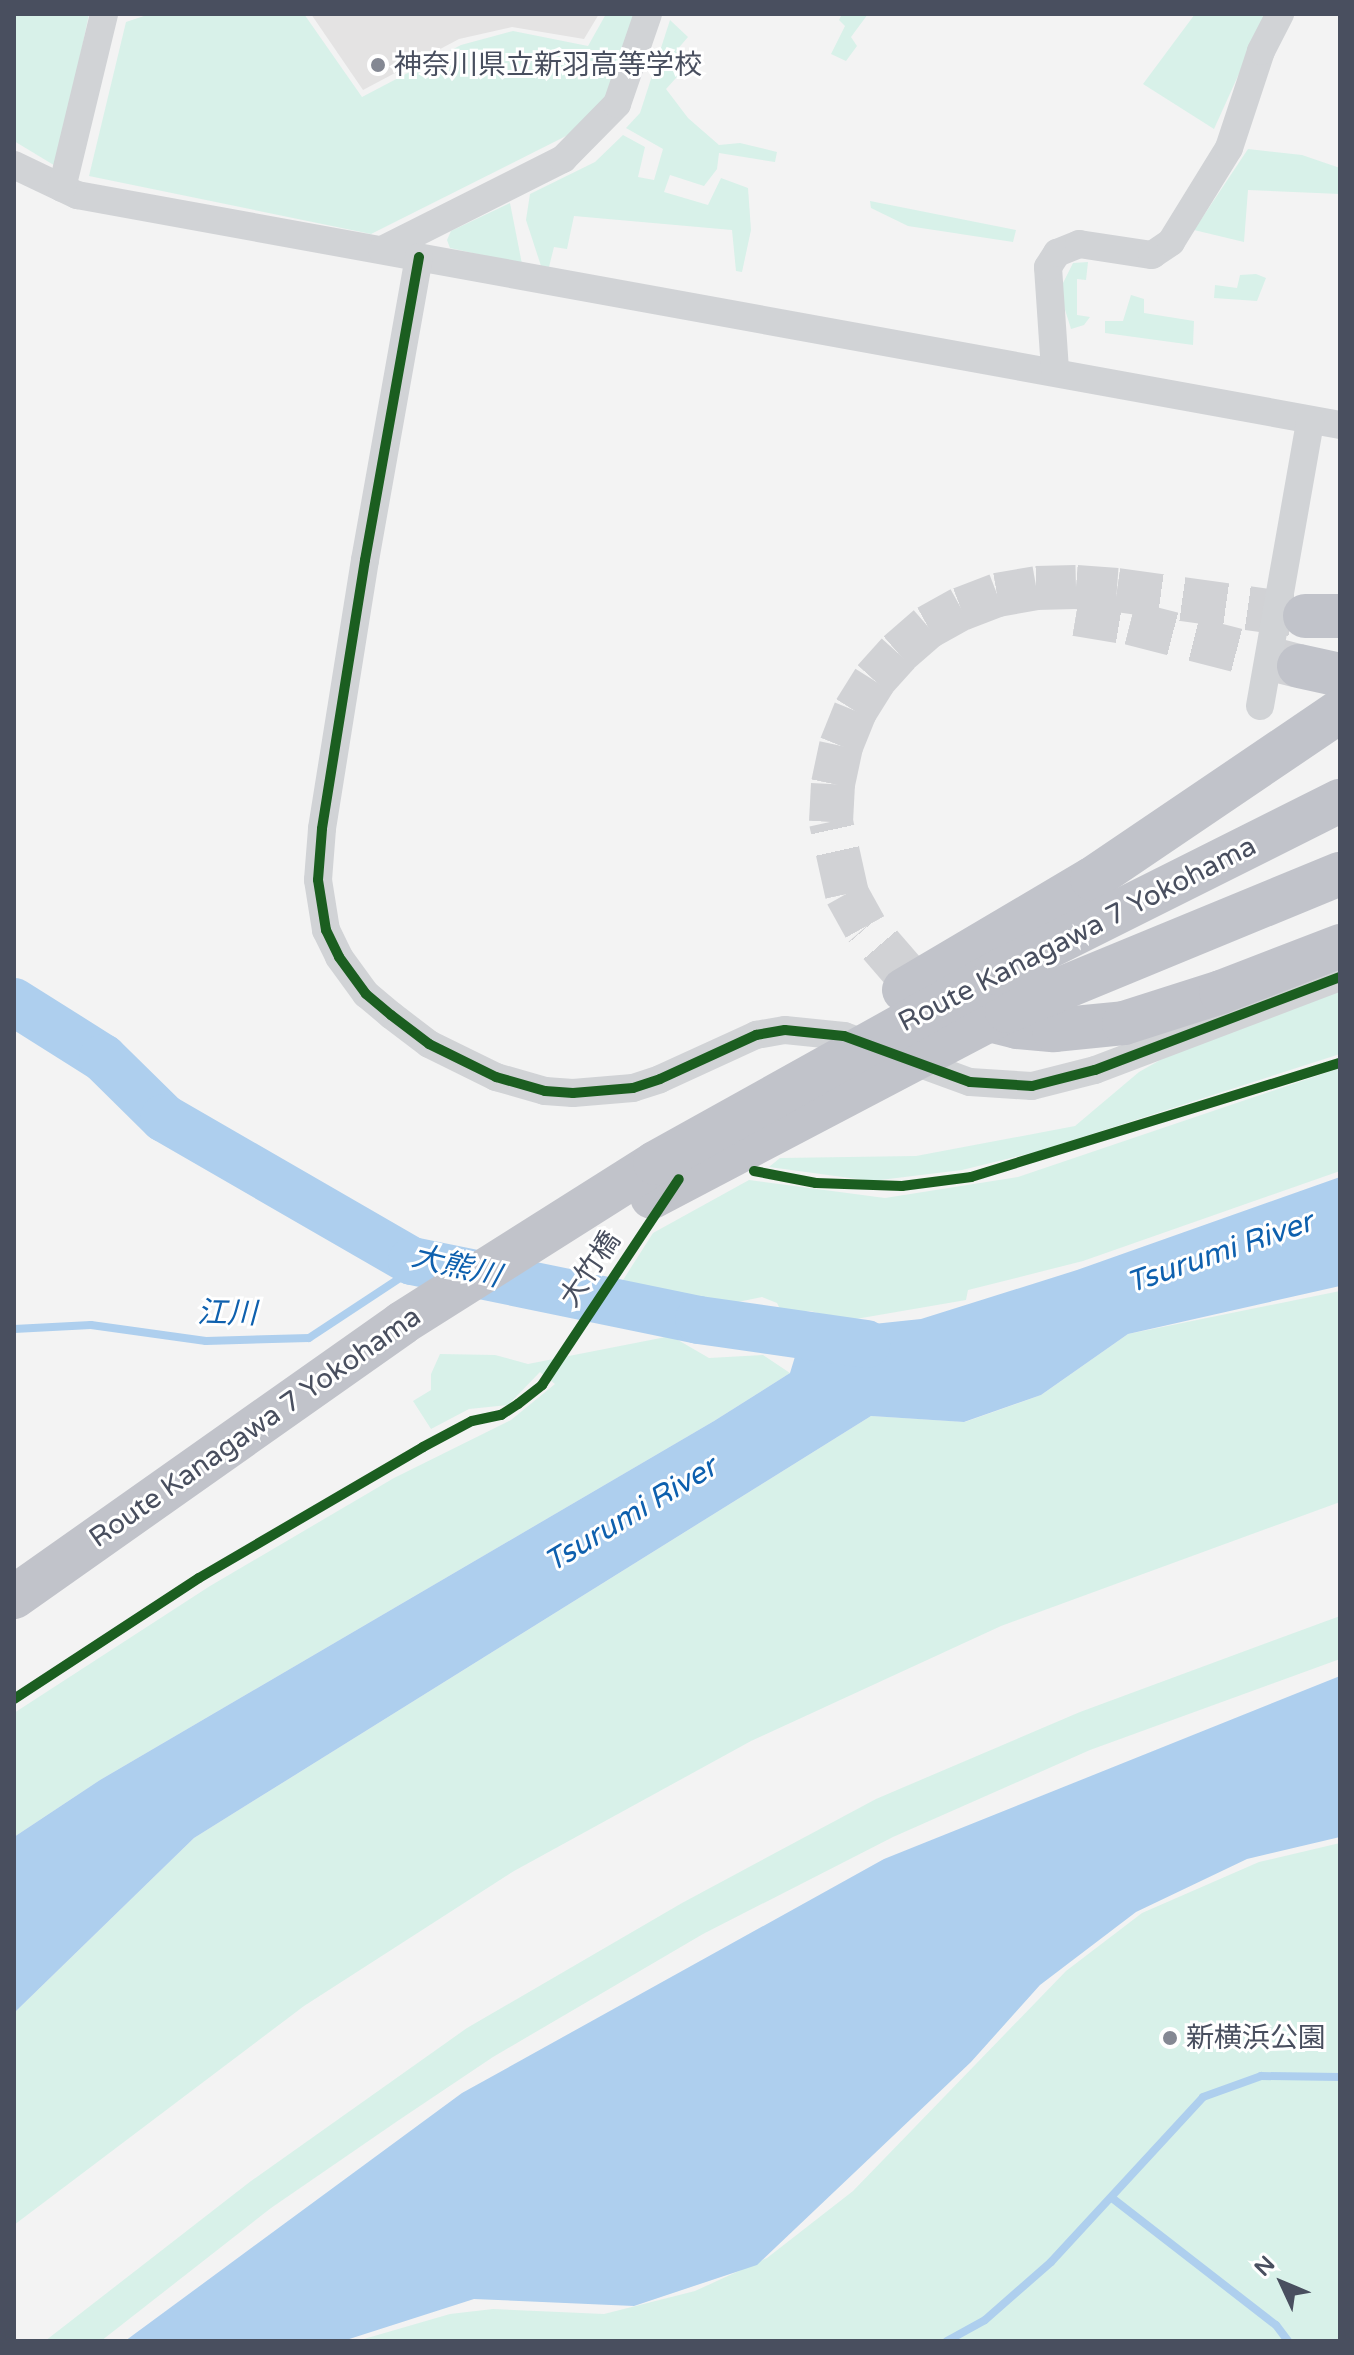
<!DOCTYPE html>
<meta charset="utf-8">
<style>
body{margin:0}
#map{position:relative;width:1354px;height:2355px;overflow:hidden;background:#f3f3f3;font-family:"Varela Round","Noto Sans JP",sans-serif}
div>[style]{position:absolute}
.education>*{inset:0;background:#e4e3e3}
.green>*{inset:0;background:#d8f1e9}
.water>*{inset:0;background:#aecfee}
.stream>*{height:8px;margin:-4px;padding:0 4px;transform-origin:4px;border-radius:4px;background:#aecfee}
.river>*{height:48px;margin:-24px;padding:0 24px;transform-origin:24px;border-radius:24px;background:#aecfee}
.motorway-tunnel>*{height:44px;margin-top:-22px;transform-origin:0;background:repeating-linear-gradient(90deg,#d1d2d5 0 44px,transparent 0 66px)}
.minor>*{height:28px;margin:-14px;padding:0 14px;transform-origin:14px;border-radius:14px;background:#d1d3d6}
.motorway>*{height:44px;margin:-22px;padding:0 22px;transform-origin:22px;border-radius:22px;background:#c1c3ca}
.cycleway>*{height:10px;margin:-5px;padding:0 5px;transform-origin:5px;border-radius:5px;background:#1b5e20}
.dots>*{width:22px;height:22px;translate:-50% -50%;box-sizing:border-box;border:4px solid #fff;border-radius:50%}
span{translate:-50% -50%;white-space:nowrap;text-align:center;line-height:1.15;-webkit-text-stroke:6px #fff;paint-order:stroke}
.poi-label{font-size:28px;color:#494f5f}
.left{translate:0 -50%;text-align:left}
.street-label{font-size:28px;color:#494f5f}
.water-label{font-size:30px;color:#0e60ae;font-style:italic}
.frame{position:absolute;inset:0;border:16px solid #494f5f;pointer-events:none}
.north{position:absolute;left:1242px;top:2243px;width:80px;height:80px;-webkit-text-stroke:6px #fff;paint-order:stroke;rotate:314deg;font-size:22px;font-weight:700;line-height:32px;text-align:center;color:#494f5f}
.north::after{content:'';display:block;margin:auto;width:28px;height:36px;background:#494f5f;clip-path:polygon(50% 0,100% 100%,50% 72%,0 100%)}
</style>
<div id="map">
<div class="education">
<div style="clip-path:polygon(311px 14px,599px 14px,584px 39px,512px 27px,459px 39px,363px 90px)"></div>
</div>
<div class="green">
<div style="clip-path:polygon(14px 14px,89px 14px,57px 167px,14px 141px)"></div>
<div style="clip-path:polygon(150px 14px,304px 14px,362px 97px,461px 45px,513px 31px,588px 46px,606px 14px,638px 14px,611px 98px,570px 134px,371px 234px,89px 176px,126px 22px)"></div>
<div style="clip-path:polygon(842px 14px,868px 14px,851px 37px,857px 46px,846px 61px,831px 54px,845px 26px,839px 20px)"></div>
<div style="clip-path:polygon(1195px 14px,1266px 14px,1214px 129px,1143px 84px)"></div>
<div style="clip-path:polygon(670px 20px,688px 37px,676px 51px,686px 67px,666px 89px,688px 118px,719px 145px,740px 143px,777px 152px,775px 162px,719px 153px,717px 169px,704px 186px,670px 175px,664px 192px,708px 205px,721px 178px,748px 188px,751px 230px,742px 272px,736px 271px,732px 230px,574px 216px,567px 249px,554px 247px,549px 267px,541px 266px,526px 220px,530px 194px,595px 162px,623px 135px,645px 147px,638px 177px,654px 180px,663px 149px,626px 128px,640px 113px)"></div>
<div style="clip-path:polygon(1248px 149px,1302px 155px,1340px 168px,1340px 194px,1248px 190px,1244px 242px,1194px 230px)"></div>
<div style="clip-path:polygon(870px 201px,1016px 230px,1013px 242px,908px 226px,871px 208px)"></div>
<div style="clip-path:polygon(510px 203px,522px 264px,450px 248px,447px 240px,451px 231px)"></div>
<div style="clip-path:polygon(1088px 262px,1086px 280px,1077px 279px,1077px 315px,1090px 317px,1084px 325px,1071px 329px,1062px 300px,1062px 285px,1073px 263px)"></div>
<div style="clip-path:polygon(1256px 274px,1266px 278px,1257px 301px,1214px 298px,1215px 285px,1237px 288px,1240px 275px)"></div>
<div style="clip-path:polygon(1131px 295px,1144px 299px,1144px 313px,1194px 321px,1193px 345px,1105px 333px,1105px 321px,1123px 321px)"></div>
<div style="clip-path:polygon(1340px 988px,1340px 1054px,1039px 1151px,962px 1170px,872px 1181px,769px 1167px,780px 1158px,916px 1156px,1075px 1126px,1139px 1072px,1192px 1042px)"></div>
<div style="clip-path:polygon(1340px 1068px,1340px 1171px,1083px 1261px,968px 1290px,966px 1300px,844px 1321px,811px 1311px,782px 1313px,777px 1303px,762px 1297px,709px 1308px,670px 1294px,616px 1291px,653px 1233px,749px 1180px,885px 1198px,1018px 1177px)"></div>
<div style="clip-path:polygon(1340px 1291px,1340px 1502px,1001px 1626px,751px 1741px,514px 1871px,304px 2006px,14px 2225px,14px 2013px,194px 1838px,871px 1416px,965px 1422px,1041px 1395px,1128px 1334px)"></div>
<div style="clip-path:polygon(671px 1336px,709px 1358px,763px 1355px,790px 1373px,714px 1421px,100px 1780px,14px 1837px,14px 1713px,210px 1586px,394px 1478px,511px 1420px,555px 1384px,540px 1372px,508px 1405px,469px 1409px,431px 1429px,413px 1401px,431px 1390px,431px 1374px,440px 1354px,495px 1355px,528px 1364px)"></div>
<div style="clip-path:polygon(1340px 1616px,1340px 1659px,1090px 1750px,893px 1837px,703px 1934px,493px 2057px,399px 2120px,271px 2208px,101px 2341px,45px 2341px,251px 2181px,467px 2028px,682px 1903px,876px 1799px,1080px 1712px)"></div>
<div style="clip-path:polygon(1340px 1843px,1340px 2341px,357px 2341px,450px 2314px,493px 2309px,604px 2314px,695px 2291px,767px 2258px,853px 2191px,1066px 1971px,1142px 1913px,1259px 1862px)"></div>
</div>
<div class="water">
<div style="clip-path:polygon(1340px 1177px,1340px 1286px,1128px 1334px,1041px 1395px,964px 1422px,871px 1416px,194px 1838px,14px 2013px,14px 1837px,100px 1780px,714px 1421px,790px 1373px,807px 1317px,845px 1327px,921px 1319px,1077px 1270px)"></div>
<div style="clip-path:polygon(1340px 1676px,1340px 1837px,1247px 1859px,1136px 1912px,1040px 1985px,971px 2062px,757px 2265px,634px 2306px,474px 2299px,343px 2341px,125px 2341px,462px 2093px,884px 1859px)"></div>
</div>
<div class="stream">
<div style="left:14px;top:1329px;width:77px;rotate:-3deg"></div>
<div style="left:91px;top:1325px;width:116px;rotate:7.9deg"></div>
<div style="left:206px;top:1341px;width:103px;rotate:-1.7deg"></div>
<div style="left:309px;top:1338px;width:109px;rotate:-33.4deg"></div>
<div style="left:400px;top:1278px;width:21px;rotate:-55deg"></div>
<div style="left:1112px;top:2198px;width:207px;rotate:37.8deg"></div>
<div style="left:1276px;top:2325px;width:20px;rotate:53deg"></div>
<div style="left:947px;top:2341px;width:43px;rotate:-28.9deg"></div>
<div style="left:985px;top:2320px;width:88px;rotate:-41.3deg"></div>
<div style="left:1051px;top:2262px;width:224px;rotate:-47.3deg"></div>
<div style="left:1203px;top:2097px;width:62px;rotate:-19.9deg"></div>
<div style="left:1261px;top:2076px;width:79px;rotate:0.7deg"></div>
</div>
<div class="river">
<div style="left:14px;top:1002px;width:105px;rotate:32.2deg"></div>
<div style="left:103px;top:1058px;width:86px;rotate:44.5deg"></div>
<div style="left:164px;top:1118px;width:286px;rotate:30deg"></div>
<div style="left:412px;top:1261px;width:293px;rotate:11.6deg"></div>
<div style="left:699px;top:1320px;width:169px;rotate:8.2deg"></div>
</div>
<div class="motorway-tunnel">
<div style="left:1076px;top:614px;width:55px;rotate:9.5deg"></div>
<div style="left:1130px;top:623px;width:174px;rotate:14.3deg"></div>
<div style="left:909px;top:978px;width:67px;rotate:-130.8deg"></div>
<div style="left:865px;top:927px;width:38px;rotate:-119deg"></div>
<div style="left:847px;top:894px;width:74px;rotate:-102.5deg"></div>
<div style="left:831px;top:822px;width:38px;rotate:-87deg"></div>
<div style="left:833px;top:784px;width:39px;rotate:-78deg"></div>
<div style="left:841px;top:746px;width:38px;rotate:-68deg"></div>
<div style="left:855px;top:711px;width:36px;rotate:-58deg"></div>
<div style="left:874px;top:680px;width:36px;rotate:-48deg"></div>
<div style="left:898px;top:653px;width:40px;rotate:-41deg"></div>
<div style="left:928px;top:627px;width:38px;rotate:-29deg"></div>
<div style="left:961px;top:609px;width:39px;rotate:-21deg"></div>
<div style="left:997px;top:595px;width:40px;rotate:-10deg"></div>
<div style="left:1036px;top:588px;width:40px;rotate:-1.4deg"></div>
<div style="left:1076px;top:587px;width:41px;rotate:4.2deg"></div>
<div style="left:1117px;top:590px;width:190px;rotate:7.9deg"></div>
</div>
<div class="minor">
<div style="left:14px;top:165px;width:70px;rotate:25.5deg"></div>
<div style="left:77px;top:195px;width:1284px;rotate:10.32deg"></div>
<div style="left:62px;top:188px;width:179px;rotate:-76.4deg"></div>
<div style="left:382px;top:250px;width:203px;rotate:-26.7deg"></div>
<div style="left:563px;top:159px;width:77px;rotate:-45.5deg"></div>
<div style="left:617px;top:104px;width:95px;rotate:-71deg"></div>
<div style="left:419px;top:257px;width:308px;rotate:100.1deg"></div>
<div style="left:365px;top:560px;width:272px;rotate:99.1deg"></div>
<div style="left:322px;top:829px;width:51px;rotate:94.5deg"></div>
<div style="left:318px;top:880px;width:51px;rotate:80.9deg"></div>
<div style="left:326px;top:930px;width:30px;rotate:64deg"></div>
<div style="left:339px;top:957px;width:46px;rotate:53.9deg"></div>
<div style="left:366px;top:994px;width:33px;rotate:40deg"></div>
<div style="left:391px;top:1015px;width:48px;rotate:37.3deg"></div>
<div style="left:429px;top:1044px;width:75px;rotate:26.2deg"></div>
<div style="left:496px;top:1077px;width:51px;rotate:15.9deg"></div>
<div style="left:545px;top:1091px;width:28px;rotate:4deg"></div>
<div style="left:573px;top:1093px;width:60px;rotate:-4.8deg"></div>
<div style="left:633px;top:1088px;width:28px;rotate:-18deg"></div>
<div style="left:660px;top:1079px;width:106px;rotate:-24.6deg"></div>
<div style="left:756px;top:1035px;width:29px;rotate:-10deg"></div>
<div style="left:785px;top:1030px;width:59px;rotate:5.8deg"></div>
<div style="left:844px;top:1036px;width:134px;rotate:20.1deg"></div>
<div style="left:970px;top:1082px;width:62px;rotate:3.7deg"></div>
<div style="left:1032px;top:1086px;width:65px;rotate:-14.3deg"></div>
<div style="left:1095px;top:1070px;width:262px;rotate:-20.8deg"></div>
<div style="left:1055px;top:370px;width:103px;rotate:-93.9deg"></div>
<div style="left:1048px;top:267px;width:17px;rotate:-57deg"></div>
<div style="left:1057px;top:253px;width:24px;rotate:-22deg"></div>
<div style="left:1079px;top:244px;width:74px;rotate:8.6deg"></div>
<div style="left:1152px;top:255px;width:23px;rotate:-34deg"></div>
<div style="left:1171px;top:242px;width:110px;rotate:-58.3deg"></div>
<div style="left:1229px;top:148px;width:102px;rotate:-71.7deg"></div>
<div style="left:1261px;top:51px;width:42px;rotate:-62.8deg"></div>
<div style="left:1260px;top:706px;width:289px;rotate:-80deg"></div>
</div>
<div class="motorway">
<div style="left:1305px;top:616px;width:35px"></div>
<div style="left:1299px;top:666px;width:42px;rotate:12.4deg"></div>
<div style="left:904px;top:990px;width:218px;rotate:-30.6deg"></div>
<div style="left:1092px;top:879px;width:300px;rotate:-34.1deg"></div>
<div style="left:981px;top:1018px;width:37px;rotate:14deg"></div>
<div style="left:1017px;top:1027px;width:37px;rotate:5deg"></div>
<div style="left:1054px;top:1030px;width:70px;rotate:-5.7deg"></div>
<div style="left:1124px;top:1023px;width:102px;rotate:-17.7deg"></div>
<div style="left:1221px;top:992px;width:128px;rotate:-21.1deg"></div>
<div style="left:652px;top:1197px;width:401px;rotate:-27.7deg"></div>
<div style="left:1007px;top:1011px;width:360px;rotate:-22.4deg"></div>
<div style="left:14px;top:1597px;width:475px;rotate:-35.2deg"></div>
<div style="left:402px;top:1323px;width:299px;rotate:-32.3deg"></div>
<div style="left:655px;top:1163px;width:390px;rotate:-29.1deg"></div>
<div style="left:996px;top:973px;width:385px;rotate:-26.6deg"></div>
</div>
<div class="cycleway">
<div style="left:419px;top:257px;width:308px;rotate:100.1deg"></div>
<div style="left:365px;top:560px;width:272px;rotate:99.1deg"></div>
<div style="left:322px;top:829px;width:51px;rotate:94.5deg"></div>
<div style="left:318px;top:880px;width:51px;rotate:80.9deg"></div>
<div style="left:326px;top:930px;width:30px;rotate:64deg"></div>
<div style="left:339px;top:957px;width:46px;rotate:53.9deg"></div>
<div style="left:366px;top:994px;width:33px;rotate:40deg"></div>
<div style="left:391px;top:1015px;width:48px;rotate:37.3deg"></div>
<div style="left:429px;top:1044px;width:75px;rotate:26.2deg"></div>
<div style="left:496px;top:1077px;width:51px;rotate:15.9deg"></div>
<div style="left:545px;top:1091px;width:28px;rotate:4deg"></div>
<div style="left:573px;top:1093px;width:60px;rotate:-4.8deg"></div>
<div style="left:633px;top:1088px;width:28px;rotate:-18deg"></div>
<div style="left:660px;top:1079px;width:106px;rotate:-24.6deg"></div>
<div style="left:756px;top:1035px;width:29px;rotate:-10deg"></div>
<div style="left:785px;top:1030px;width:59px;rotate:5.8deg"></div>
<div style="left:844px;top:1036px;width:134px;rotate:20.1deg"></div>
<div style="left:970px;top:1082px;width:62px;rotate:3.7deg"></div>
<div style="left:1032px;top:1086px;width:65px;rotate:-14.3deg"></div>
<div style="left:1095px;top:1070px;width:262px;rotate:-20.8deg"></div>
<div style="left:754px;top:1171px;width:63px;rotate:11deg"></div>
<div style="left:816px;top:1183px;width:86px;rotate:2deg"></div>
<div style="left:902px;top:1186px;width:70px;rotate:-7.4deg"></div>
<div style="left:971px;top:1177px;width:386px;rotate:-17.2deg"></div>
<div style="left:14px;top:1699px;width:221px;rotate:-33.2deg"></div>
<div style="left:199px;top:1578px;width:259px;rotate:-30.3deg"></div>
<div style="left:423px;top:1447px;width:55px;rotate:-28deg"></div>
<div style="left:472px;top:1421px;width:30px;rotate:-12deg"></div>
<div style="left:501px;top:1415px;width:20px;rotate:-33deg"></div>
<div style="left:518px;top:1404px;width:31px;rotate:-38deg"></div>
<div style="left:542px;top:1385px;width:247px;rotate:-56.4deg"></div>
</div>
<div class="dots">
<div style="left:378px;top:65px;background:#848893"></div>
<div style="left:1170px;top:2038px;background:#848893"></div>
</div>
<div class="poi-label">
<span class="left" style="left:394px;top:65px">神奈川県立新羽高等学校</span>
<span class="left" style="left:1186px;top:2038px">新横浜公園</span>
</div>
<div class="street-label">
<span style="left:1077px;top:934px;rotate:-27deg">Route Kanagawa 7 Yokohama</span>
<span style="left:590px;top:1269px;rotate:-56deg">大竹橋</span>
<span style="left:255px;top:1427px;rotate:-35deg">Route Kanagawa 7 Yokohama</span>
</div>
<div class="water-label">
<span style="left:1220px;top:1253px;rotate:-19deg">Tsurumi River</span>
<span style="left:456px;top:1267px;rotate:14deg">大熊川</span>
<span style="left:227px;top:1314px;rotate:1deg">江川</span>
<span style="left:631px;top:1515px;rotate:-31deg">Tsurumi River</span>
</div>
<div class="frame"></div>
<div class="north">N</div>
</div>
